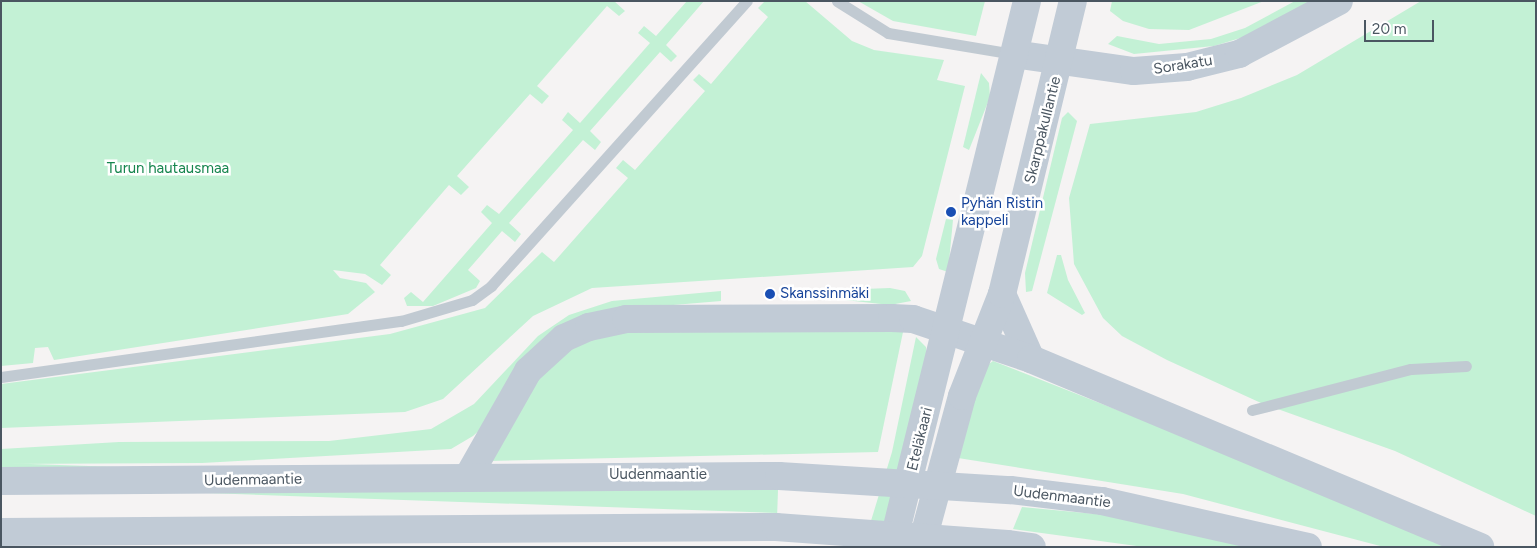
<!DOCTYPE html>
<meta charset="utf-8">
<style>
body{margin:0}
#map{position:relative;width:1537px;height:548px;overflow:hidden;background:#f5f3f3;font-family:Figtree,sans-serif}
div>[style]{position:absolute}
.green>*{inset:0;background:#c3f1d5;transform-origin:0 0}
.lane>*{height:11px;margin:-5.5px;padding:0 5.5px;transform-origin:5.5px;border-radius:5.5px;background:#c1cad2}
.secondary>*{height:28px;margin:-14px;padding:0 14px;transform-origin:14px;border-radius:14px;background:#c1cbd6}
.secondary-bridge>*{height:28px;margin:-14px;padding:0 14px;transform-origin:14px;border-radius:14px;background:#c1cbd6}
.dots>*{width:14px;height:14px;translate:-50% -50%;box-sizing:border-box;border:2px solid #fff;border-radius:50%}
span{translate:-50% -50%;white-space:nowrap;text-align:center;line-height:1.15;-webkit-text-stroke:5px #fff;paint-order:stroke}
.street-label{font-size:15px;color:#4a5661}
.park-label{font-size:15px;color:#17864f}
.transit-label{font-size:15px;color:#164399}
.left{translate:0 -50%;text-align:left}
.frame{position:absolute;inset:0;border:2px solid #4a5661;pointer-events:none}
.scale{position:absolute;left:1364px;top:20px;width:70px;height:22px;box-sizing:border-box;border:2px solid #4a5661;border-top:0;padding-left:6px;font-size:15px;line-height:18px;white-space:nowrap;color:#4a5661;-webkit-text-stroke:4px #fff;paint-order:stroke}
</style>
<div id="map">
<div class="green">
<div style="clip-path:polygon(1px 1px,614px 1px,625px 11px,619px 16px,607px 6px,537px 86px,549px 96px,542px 104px,530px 94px,457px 176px,469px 187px,461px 195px,449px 185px,380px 265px,391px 275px,382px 285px,365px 274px,333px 270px,340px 278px,366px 283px,375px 292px,348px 314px,54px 360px,48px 347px,35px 348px,33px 363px,1px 366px)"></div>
<div style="clip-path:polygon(687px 1px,704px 1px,666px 45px,677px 56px,671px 62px,660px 52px,590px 131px,601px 142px,595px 150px,583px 140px,509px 223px,521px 234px,515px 242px,502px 231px,468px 270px,480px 281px,476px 288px,433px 306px,407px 306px,404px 298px,411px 292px,423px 302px,492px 223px,481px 212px,487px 205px,499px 214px,573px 130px,562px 120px,568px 112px,580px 123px,650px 43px,638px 33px,644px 26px,656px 36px)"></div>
<div style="clip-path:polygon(765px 1px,805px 1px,852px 41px,874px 50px,944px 60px,937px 80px,965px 86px,922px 256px,913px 267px,592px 288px,533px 316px,443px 399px,405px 412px,1px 428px,1px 384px,390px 334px,485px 308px,542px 252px,554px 262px,628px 178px,616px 168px,623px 160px,635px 170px,705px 91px,693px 80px,699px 74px,711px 84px,768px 17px,758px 8px)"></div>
<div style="clip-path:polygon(858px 1px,985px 1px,976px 36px,893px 21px)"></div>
<div style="clip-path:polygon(1112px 1px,1264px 1px,1189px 30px,1149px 29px,1123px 21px,1110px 11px)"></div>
<div style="clip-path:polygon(1295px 1px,1312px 1px,1247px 36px,1214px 46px,1134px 54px,1108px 44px,1117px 36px,1159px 44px,1211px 39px,1245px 28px)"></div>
<div style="clip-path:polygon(1421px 1px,1536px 1px,1536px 516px,1395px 451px,1261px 403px,1167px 360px,1122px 336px,1103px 318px,1074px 264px,1069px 198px,1090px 124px,1196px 112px,1241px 98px,1297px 75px)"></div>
<div style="clip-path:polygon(981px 73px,989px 83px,990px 97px,969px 150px,963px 147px)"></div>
<div style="clip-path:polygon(1068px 112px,1077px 121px,1032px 291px,1026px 292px,1025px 273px,1062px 118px)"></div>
<div style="clip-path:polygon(946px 219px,953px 220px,948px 272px,939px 269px,936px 259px)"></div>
<div style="clip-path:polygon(1057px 255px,1061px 255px,1068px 280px,1085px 313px,1082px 315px,1047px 293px)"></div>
<div style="clip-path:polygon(890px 288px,905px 291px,911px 301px,890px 305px,836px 299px,836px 290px)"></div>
<div style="clip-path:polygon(721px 291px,721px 301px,614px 310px,473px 436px,451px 449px,202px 463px,1px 464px,1px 449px,119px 442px,329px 441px,431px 429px,474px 404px,538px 336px,569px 315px,612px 301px)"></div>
<div style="clip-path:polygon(638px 329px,903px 332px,878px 452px,487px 461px,541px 375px,564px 354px,592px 338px)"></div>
<div style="clip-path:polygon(916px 337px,926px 347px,927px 357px,878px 547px,863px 547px,892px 452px)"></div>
<div style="clip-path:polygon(993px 361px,1323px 491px,1454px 547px,1384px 547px,1183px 494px,958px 458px,982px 369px)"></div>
<div style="left:778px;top:490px;width:23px;height:777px;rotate:92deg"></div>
<div style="clip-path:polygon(1022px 507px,1106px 515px,1260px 547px,1144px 547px,1013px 529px)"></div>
</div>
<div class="lane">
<div style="left:837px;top:1px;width:60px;rotate:32.1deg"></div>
<div style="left:888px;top:33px;width:128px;rotate:9.5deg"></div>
<div style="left:1px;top:377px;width:404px;rotate:-8deg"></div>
<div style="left:401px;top:321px;width:74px;rotate:-16.5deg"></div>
<div style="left:472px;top:300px;width:24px;rotate:-36deg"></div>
<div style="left:491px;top:286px;width:383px;rotate:-48.1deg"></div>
<div style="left:1252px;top:410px;width:164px;rotate:-14.5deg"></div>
<div style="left:1411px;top:369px;width:55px;rotate:-3.1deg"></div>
</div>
<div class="secondary">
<div style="left:1014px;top:54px;width:121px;rotate:8.1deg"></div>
<div style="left:1134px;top:71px;width:53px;rotate:-4.3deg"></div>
<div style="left:1187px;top:67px;width:54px;rotate:-14deg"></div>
<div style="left:1239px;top:54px;width:113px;rotate:-27.9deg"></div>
<div style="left:1002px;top:294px;width:71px;rotate:66deg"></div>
<div style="left:469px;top:475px;width:120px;rotate:-60.4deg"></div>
<div style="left:528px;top:371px;width:49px;rotate:-42.5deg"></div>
<div style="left:564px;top:338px;width:27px;rotate:-24deg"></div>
<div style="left:589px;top:327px;width:38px;rotate:-12deg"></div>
<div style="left:626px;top:319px;width:266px;rotate:-0.2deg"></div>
<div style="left:892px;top:318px;width:21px;rotate:3deg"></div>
<div style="left:913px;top:319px;width:125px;rotate:18.7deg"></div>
<div style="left:1031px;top:359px;width:487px;rotate:22.7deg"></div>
<div style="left:1px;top:481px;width:778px;rotate:-0.37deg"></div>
<div style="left:1011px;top:490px;width:92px;rotate:6.9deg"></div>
<div style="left:1102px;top:501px;width:211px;rotate:12.6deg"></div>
<div style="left:1px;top:532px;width:775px;rotate:-0.37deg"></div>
<div style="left:1007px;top:544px;width:25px;rotate:7deg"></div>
<div style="left:892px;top:547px;width:562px;rotate:-76.11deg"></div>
<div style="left:921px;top:547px;width:156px;rotate:-74.8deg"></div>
<div style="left:962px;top:396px;width:110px;rotate:-68.6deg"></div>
<div style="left:1002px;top:294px;width:301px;rotate:-76.4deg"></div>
</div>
<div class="secondary-bridge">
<div style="left:779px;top:476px;width:232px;rotate:3.5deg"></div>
<div style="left:776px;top:527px;width:232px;rotate:4.2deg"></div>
</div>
<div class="dots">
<div style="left:951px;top:212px;background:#1a4fb4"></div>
<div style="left:770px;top:294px;background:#1a4fb4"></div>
</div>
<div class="street-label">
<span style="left:1183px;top:65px;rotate:-9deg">Sorakatu</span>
<span style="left:1043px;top:130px;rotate:-76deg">Skarppakullantie</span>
<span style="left:920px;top:439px;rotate:-76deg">Eteläkaari</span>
<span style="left:658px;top:475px">Uudenmaantie</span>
<span style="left:253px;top:480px;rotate:-1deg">Uudenmaantie</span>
<span style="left:1062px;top:497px;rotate:7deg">Uudenmaantie</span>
</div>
<div class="park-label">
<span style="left:168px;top:169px">Turun hautausmaa</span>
</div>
<div class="transit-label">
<span class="left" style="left:961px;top:212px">Pyhän Ristin<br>kappeli</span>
<span class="left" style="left:780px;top:294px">Skanssinmäki</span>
</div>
<div class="frame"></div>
<div class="scale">20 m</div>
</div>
